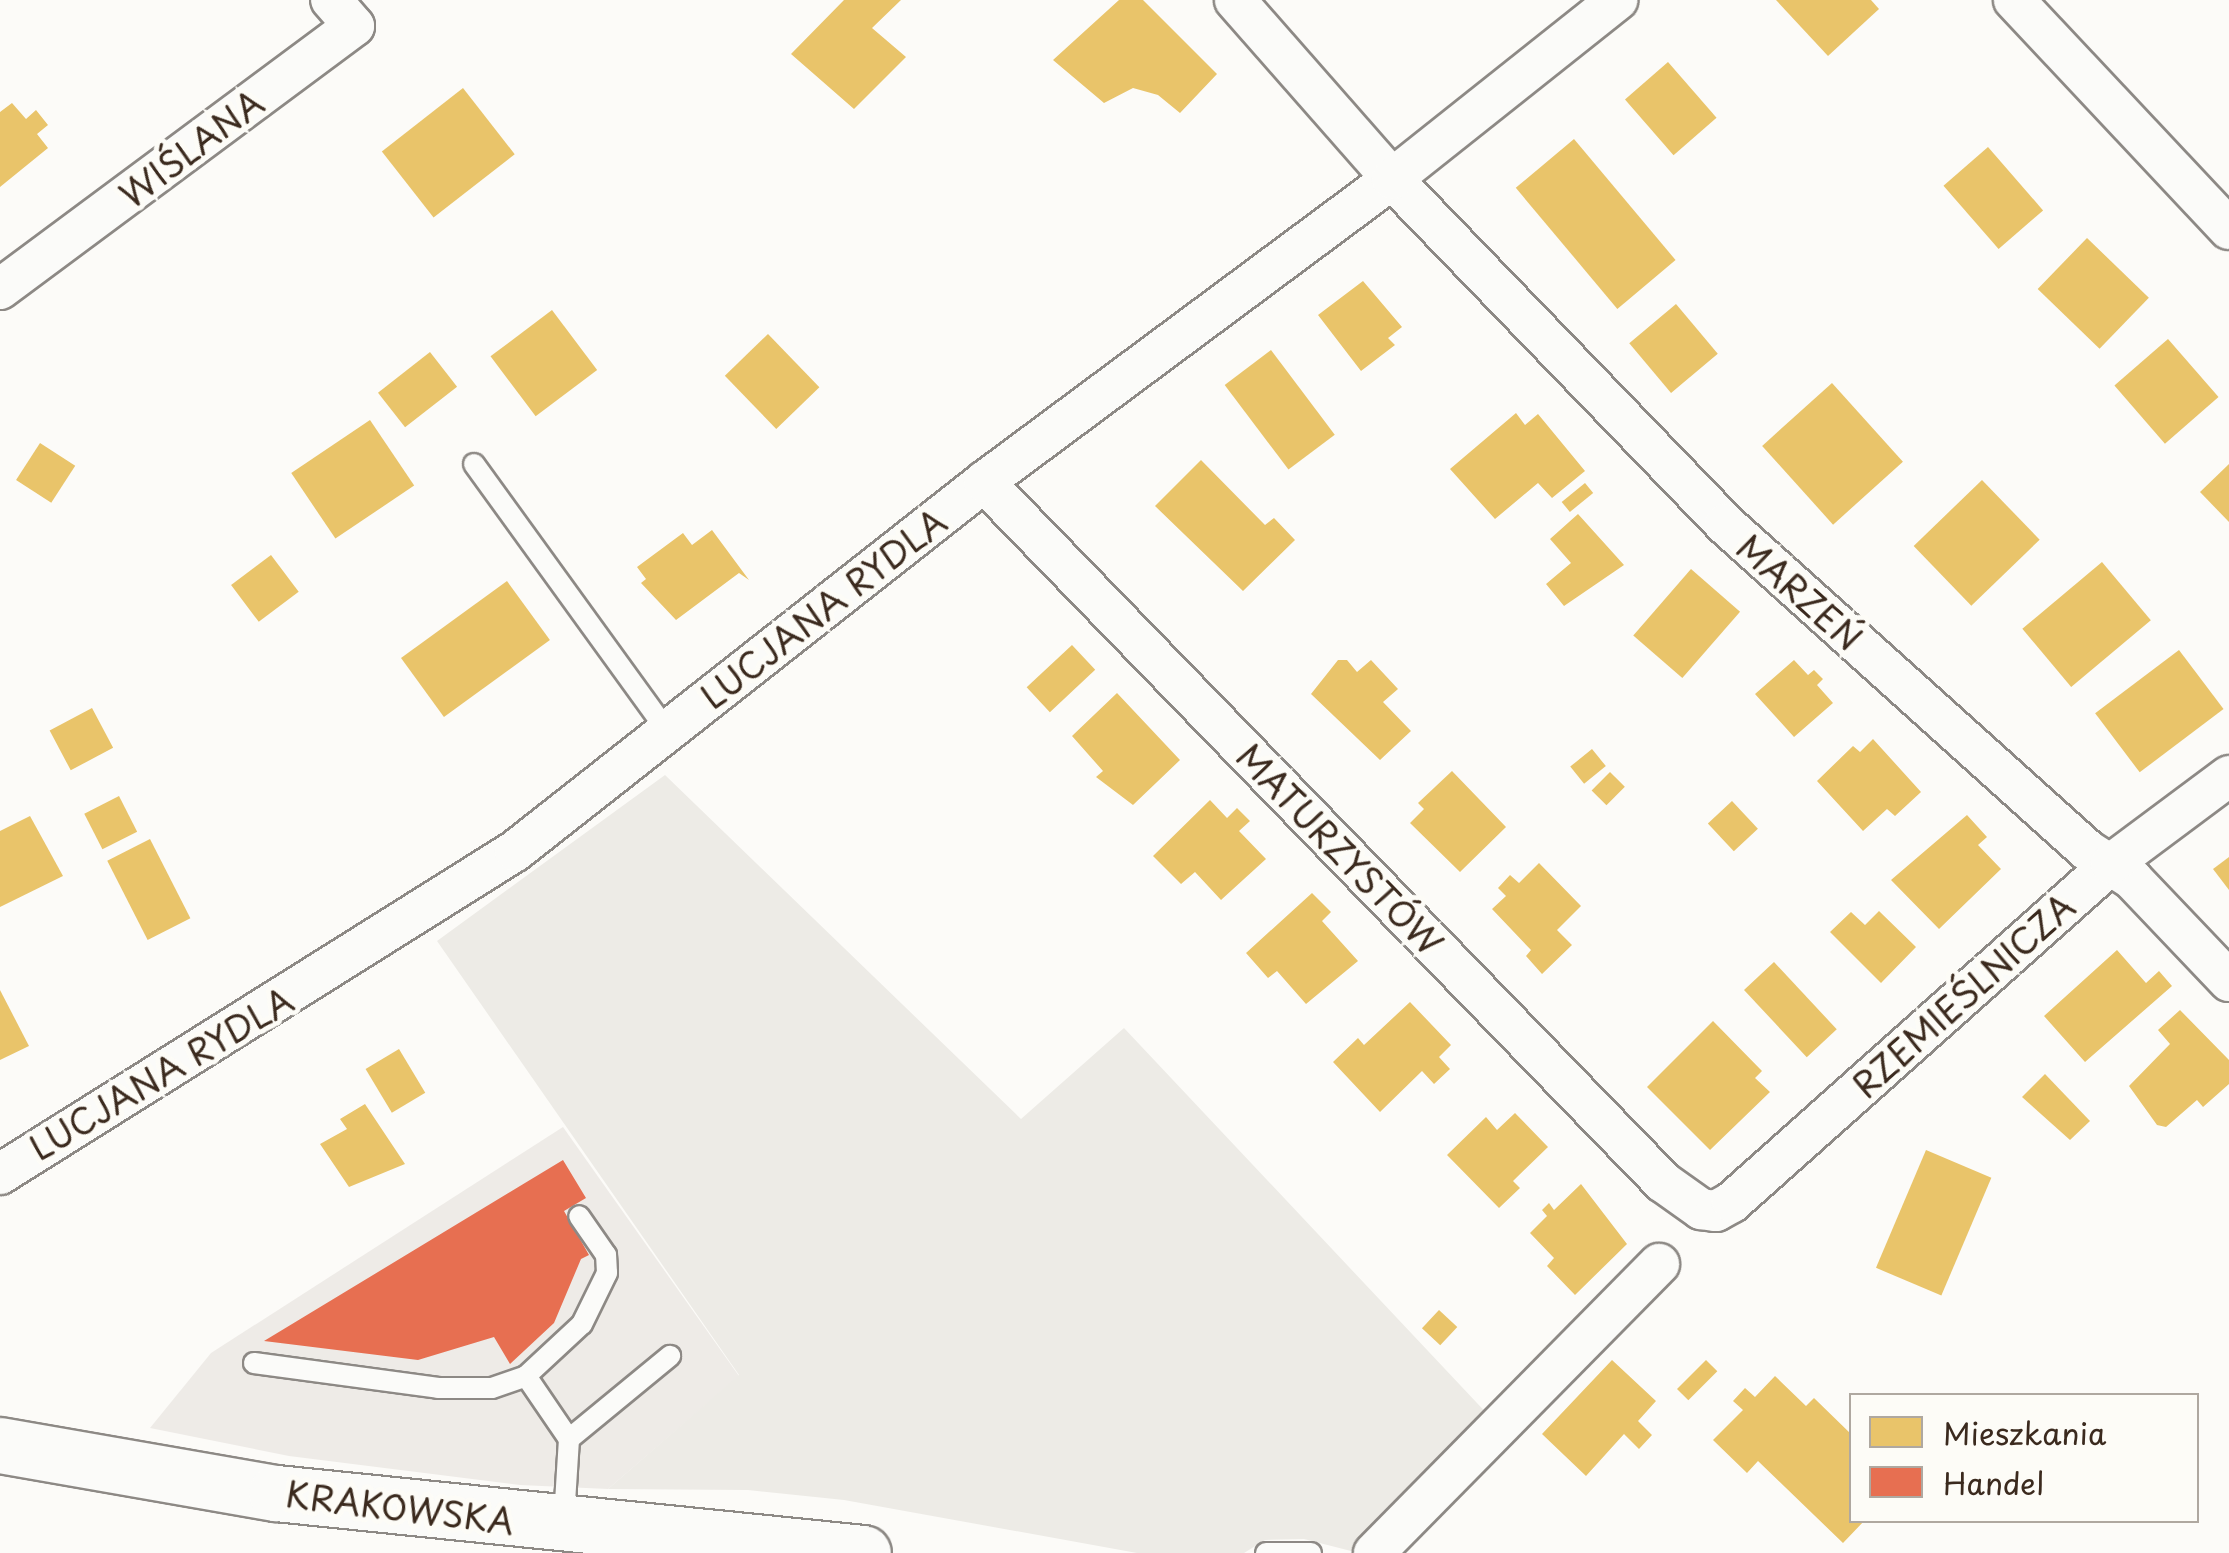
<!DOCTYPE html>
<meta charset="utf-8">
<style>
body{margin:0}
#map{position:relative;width:2229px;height:1553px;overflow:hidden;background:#fcfbf8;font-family:"Playpen Sans",sans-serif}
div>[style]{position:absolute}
.built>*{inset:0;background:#eeebe7}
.green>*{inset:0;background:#edebe6}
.homes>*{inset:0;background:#e9c46a;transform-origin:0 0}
.shops>*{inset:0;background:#e76f51}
.roads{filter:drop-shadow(2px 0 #8d8985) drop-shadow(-2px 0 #8d8985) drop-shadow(0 2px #8d8985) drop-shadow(0 -2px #8d8985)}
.lane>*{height:20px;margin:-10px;padding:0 10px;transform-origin:10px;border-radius:10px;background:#fbfbf9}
.street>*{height:40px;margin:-20px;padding:0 20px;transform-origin:20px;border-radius:20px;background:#fbfbf9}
.secondary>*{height:55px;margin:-27.5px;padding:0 27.5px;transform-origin:27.5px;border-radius:27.5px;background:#fbfbf9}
span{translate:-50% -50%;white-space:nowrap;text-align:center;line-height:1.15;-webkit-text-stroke:10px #fdfcf7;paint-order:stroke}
.street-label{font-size:35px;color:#3b2a1e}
.legend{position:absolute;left:1849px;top:1393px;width:350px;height:130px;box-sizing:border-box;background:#fdfcf7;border:2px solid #afa8a0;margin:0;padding:12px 18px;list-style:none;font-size:30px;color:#3b2a1e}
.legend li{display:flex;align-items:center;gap:20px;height:50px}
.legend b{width:50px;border:2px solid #afa8a0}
</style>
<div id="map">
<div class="built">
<div style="clip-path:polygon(563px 1127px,739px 1376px,608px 1489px,520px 1485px,289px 1456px,150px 1428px,211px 1353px)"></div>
</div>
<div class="green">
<div style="clip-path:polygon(665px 775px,1021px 1119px,1124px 1028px,1493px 1420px,1369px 1544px,1351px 1551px,1304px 1539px,1265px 1540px,1244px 1553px,1137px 1553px,844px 1500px,748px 1490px,608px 1489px,739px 1375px,437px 941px)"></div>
</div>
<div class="homes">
<div style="clip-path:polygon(844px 0,901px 0,872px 28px,906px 57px,854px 109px,791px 54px)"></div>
<div style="clip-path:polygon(1119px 0,1143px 0,1217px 74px,1180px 113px,1158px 95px,1133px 88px,1104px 103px,1053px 60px)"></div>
<div style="clip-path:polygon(1776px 0,1871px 0,1879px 9px,1828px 56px)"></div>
<div style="left:1668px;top:62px;width:74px;height:57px;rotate:49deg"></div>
<div style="left:463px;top:88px;width:84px;height:103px;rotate:52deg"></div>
<div style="clip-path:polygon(12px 103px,26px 119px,36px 110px,48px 125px,37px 134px,48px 148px,0 187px,0 112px)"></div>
<div style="left:1574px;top:139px;width:158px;height:76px;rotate:50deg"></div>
<div style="left:1988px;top:147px;width:84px;height:59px;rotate:49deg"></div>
<div style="left:2087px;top:238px;width:86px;height:71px;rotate:44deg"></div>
<div style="clip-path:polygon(1363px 281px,1402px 327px,1388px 338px,1395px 345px,1361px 371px,1318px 315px)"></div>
<div style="left:1676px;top:304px;width:65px;height:61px;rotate:50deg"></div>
<div style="left:552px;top:310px;width:75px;height:77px;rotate:53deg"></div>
<div style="left:768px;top:334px;width:74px;height:60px;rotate:46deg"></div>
<div style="left:2168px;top:339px;width:77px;height:71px;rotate:49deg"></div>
<div style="left:1271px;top:350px;width:106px;height:58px;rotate:53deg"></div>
<div style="left:430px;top:352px;width:44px;height:66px;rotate:52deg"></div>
<div style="left:1832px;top:383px;width:106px;height:94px;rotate:48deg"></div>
<div style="clip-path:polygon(1516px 413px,1525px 425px,1538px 414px,1585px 471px,1552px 498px,1538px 483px,1495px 519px,1450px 469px)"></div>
<div style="left:370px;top:420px;width:79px;height:95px;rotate:56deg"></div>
<div style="left:40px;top:443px;width:42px;height:44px;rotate:33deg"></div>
<div style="clip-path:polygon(1201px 460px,1265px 525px,1274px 518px,1295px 540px,1243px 591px,1155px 506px)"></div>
<div style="clip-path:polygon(2229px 464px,2229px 522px,2200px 492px)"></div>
<div style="left:1982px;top:480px;width:83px;height:95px;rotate:46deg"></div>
<div style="left:1585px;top:483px;width:13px;height:30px;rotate:51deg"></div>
<div style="clip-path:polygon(1578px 514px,1624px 565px,1564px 606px,1546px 584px,1571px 563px,1550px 539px)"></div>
<div style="clip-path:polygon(712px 530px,749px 580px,739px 573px,676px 620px,641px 583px,646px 579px,637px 567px,683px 533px,692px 545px)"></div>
<div style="left:271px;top:555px;width:46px;height:50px;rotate:53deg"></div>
<div style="left:2102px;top:562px;width:76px;height:104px;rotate:50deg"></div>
<div style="left:1691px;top:569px;width:65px;height:88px;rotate:41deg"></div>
<div style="left:507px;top:581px;width:73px;height:131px;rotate:54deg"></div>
<div style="left:1072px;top:645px;width:34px;height:62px;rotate:47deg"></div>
<div style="left:2179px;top:650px;width:74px;height:105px;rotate:53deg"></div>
<div style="clip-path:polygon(1338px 660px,1347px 660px,1357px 672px,1371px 660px,1398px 689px,1383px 702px,1411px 731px,1380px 760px,1311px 694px)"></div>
<div style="clip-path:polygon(1794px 660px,1808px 675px,1814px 670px,1823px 679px,1817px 685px,1833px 703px,1794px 737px,1755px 694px)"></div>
<div style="clip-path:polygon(1117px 693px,1180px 760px,1133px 805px,1096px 777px,1103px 771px,1072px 736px)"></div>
<div style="left:92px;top:708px;width:45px;height:48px;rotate:62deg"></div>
<div style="clip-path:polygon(1873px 739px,1921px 792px,1895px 816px,1887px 809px,1863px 831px,1817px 781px,1853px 746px,1860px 752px)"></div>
<div style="left:1592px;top:749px;width:22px;height:28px;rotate:51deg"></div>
<div style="clip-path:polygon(1452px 771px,1506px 827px,1460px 872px,1410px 823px,1424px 809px,1418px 803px)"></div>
<div style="left:1610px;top:772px;width:21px;height:26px;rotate:45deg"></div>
<div style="left:119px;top:796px;width:40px;height:39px;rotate:63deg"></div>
<div style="clip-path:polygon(1210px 800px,1227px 818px,1237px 808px,1250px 821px,1239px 831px,1266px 859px,1221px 900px,1195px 872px,1181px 884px,1153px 856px)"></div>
<div style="left:1732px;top:801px;width:38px;height:33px;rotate:47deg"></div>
<div style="clip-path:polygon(1967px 815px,1987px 837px,1978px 845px,2001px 869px,1939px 929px,1891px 880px)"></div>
<div style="clip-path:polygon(30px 816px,63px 876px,0 907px,0 831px)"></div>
<div style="left:150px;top:839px;width:89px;height:48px;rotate:63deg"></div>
<div style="clip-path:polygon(2229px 857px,2229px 890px,2213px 869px)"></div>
<div style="clip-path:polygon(1539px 863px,1581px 906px,1557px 930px,1572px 945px,1542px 974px,1526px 956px,1531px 950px,1492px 909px,1506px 896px,1498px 888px,1510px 875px,1519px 883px)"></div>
<div style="clip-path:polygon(1312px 893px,1331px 912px,1322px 921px,1358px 961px,1306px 1004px,1277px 971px,1268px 978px,1246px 953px)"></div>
<div style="clip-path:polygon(1879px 911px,1916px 947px,1881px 983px,1830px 932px,1851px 912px,1865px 925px)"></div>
<div style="clip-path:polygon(2117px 950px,2146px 983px,2159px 971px,2172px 986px,2085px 1062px,2044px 1016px)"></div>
<div style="left:1774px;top:962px;width:92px;height:41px;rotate:47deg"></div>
<div style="clip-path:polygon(0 990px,29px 1046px,0 1060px)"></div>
<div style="clip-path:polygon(1410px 1002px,1451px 1045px,1439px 1057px,1450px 1069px,1434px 1084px,1422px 1071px,1380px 1112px,1333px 1062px,1358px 1038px,1364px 1045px)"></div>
<div style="clip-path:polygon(2180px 1010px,2229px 1060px,2229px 1084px,2203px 1107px,2197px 1100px,2166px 1127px,2157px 1125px,2129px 1086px,2170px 1044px,2158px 1030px)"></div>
<div style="clip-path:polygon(1713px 1021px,1762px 1071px,1755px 1078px,1770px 1092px,1710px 1150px,1647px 1087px)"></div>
<div style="left:399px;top:1049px;width:51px;height:39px;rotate:59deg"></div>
<div style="clip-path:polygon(2045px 1074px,2090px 1121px,2070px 1140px,2022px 1097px)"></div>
<div style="clip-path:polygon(365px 1104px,405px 1164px,349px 1187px,320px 1144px,347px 1129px,340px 1119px)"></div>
<div style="clip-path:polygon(1515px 1113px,1548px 1147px,1513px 1181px,1520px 1188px,1499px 1208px,1447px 1155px,1486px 1117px,1497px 1130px)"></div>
<div style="left:1926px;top:1150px;width:71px;height:128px;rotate:23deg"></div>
<div style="clip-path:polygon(1581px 1184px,1627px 1244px,1575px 1295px,1547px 1266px,1554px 1258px,1530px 1233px,1547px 1216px,1542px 1210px,1549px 1203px,1554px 1210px)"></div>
<div style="left:1439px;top:1310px;width:25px;height:25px;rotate:43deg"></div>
<div style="clip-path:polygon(1612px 1360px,1656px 1401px,1638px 1421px,1652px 1435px,1639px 1449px,1624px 1434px,1586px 1476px,1542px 1434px)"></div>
<div style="left:1706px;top:1360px;width:16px;height:41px;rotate:45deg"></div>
<div style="clip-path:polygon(1775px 1376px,1806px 1406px,1814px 1398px,1852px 1435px,1852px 1520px,1865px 1520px,1843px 1543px,1758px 1461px,1747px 1473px,1713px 1440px,1743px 1410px,1733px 1401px,1745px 1388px,1755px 1397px)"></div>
</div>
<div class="shops">
<div style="clip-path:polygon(563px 1160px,586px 1198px,564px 1211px,589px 1255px,581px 1259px,554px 1323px,510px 1364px,494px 1337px,418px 1360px,264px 1341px)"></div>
</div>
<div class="roads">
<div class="lane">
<div style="left:474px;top:464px;width:329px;rotate:54.1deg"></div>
<div style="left:254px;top:1363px;width:186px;rotate:7.7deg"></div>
<div style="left:438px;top:1388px;width:54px"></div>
<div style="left:492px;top:1388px;width:36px;rotate:-19deg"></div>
<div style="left:526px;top:1376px;width:76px;rotate:55.7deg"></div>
<div style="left:569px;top:1439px;width:80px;rotate:93.6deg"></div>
<div style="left:526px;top:1376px;width:76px;rotate:-42.9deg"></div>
<div style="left:582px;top:1324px;width:57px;rotate:-63.9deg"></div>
<div style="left:607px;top:1273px;width:18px;rotate:-93deg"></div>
<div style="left:606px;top:1255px;width:47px;rotate:-124.7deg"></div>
<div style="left:569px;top:1439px;width:131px;rotate:-39.4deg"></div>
<div style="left:1266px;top:1553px;width:45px"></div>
</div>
<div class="street">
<div style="left:1235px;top:0;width:238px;rotate:48.7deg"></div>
<div style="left:1392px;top:179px;width:479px;rotate:46deg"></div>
<div style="left:1725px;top:524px;width:487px;rotate:42deg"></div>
<div style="left:2087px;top:850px;width:54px;rotate:32.8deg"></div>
<div style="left:2132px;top:879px;width:141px;rotate:46.4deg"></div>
<div style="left:2014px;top:0;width:314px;rotate:46.8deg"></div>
<div style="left:0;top:289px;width:441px;rotate:-36.6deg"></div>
<div style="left:354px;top:26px;width:35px;rotate:-131deg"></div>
<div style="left:984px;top:482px;width:975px;rotate:45.87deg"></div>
<div style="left:1663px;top:1182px;width:47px;rotate:35.4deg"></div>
<div style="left:1701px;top:1209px;width:15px;rotate:8deg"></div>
<div style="left:1716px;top:1211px;width:18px;rotate:-29deg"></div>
<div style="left:1732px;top:1202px;width:508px;rotate:-41.73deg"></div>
<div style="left:2111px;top:864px;width:147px;rotate:-36.7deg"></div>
<div style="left:0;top:1174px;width:608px;rotate:-32.1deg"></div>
<div style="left:515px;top:851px;width:597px;rotate:-38.19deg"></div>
<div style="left:984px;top:482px;width:508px;rotate:-36.6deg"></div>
<div style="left:1392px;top:179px;width:288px;rotate:-38.5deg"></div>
<div style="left:1374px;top:1553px;width:406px;rotate:-45.4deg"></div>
</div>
<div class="secondary">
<div style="left:0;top:1445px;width:280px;rotate:9.9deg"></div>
<div style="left:276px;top:1493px;width:590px;rotate:5.84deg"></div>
</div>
</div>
<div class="street-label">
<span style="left:191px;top:148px;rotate:-37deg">WIŚLANA</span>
<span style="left:1800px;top:592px;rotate:42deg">MARZEŃ</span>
<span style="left:823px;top:608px;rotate:-38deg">LUCJANA RYDLA</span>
<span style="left:1340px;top:849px;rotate:46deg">MATURZYSTÓW</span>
<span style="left:1963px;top:995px;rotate:-42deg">RZEMIEŚLNICZA</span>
<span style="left:161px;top:1073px;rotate:-31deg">LUCJANA RYDLA</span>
<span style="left:400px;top:1507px;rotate:7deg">KRAKOWSKA</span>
</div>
<ul class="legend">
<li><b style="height:28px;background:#e9c46a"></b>Mieszkania</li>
<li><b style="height:28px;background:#e76f51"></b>Handel</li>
</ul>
</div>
